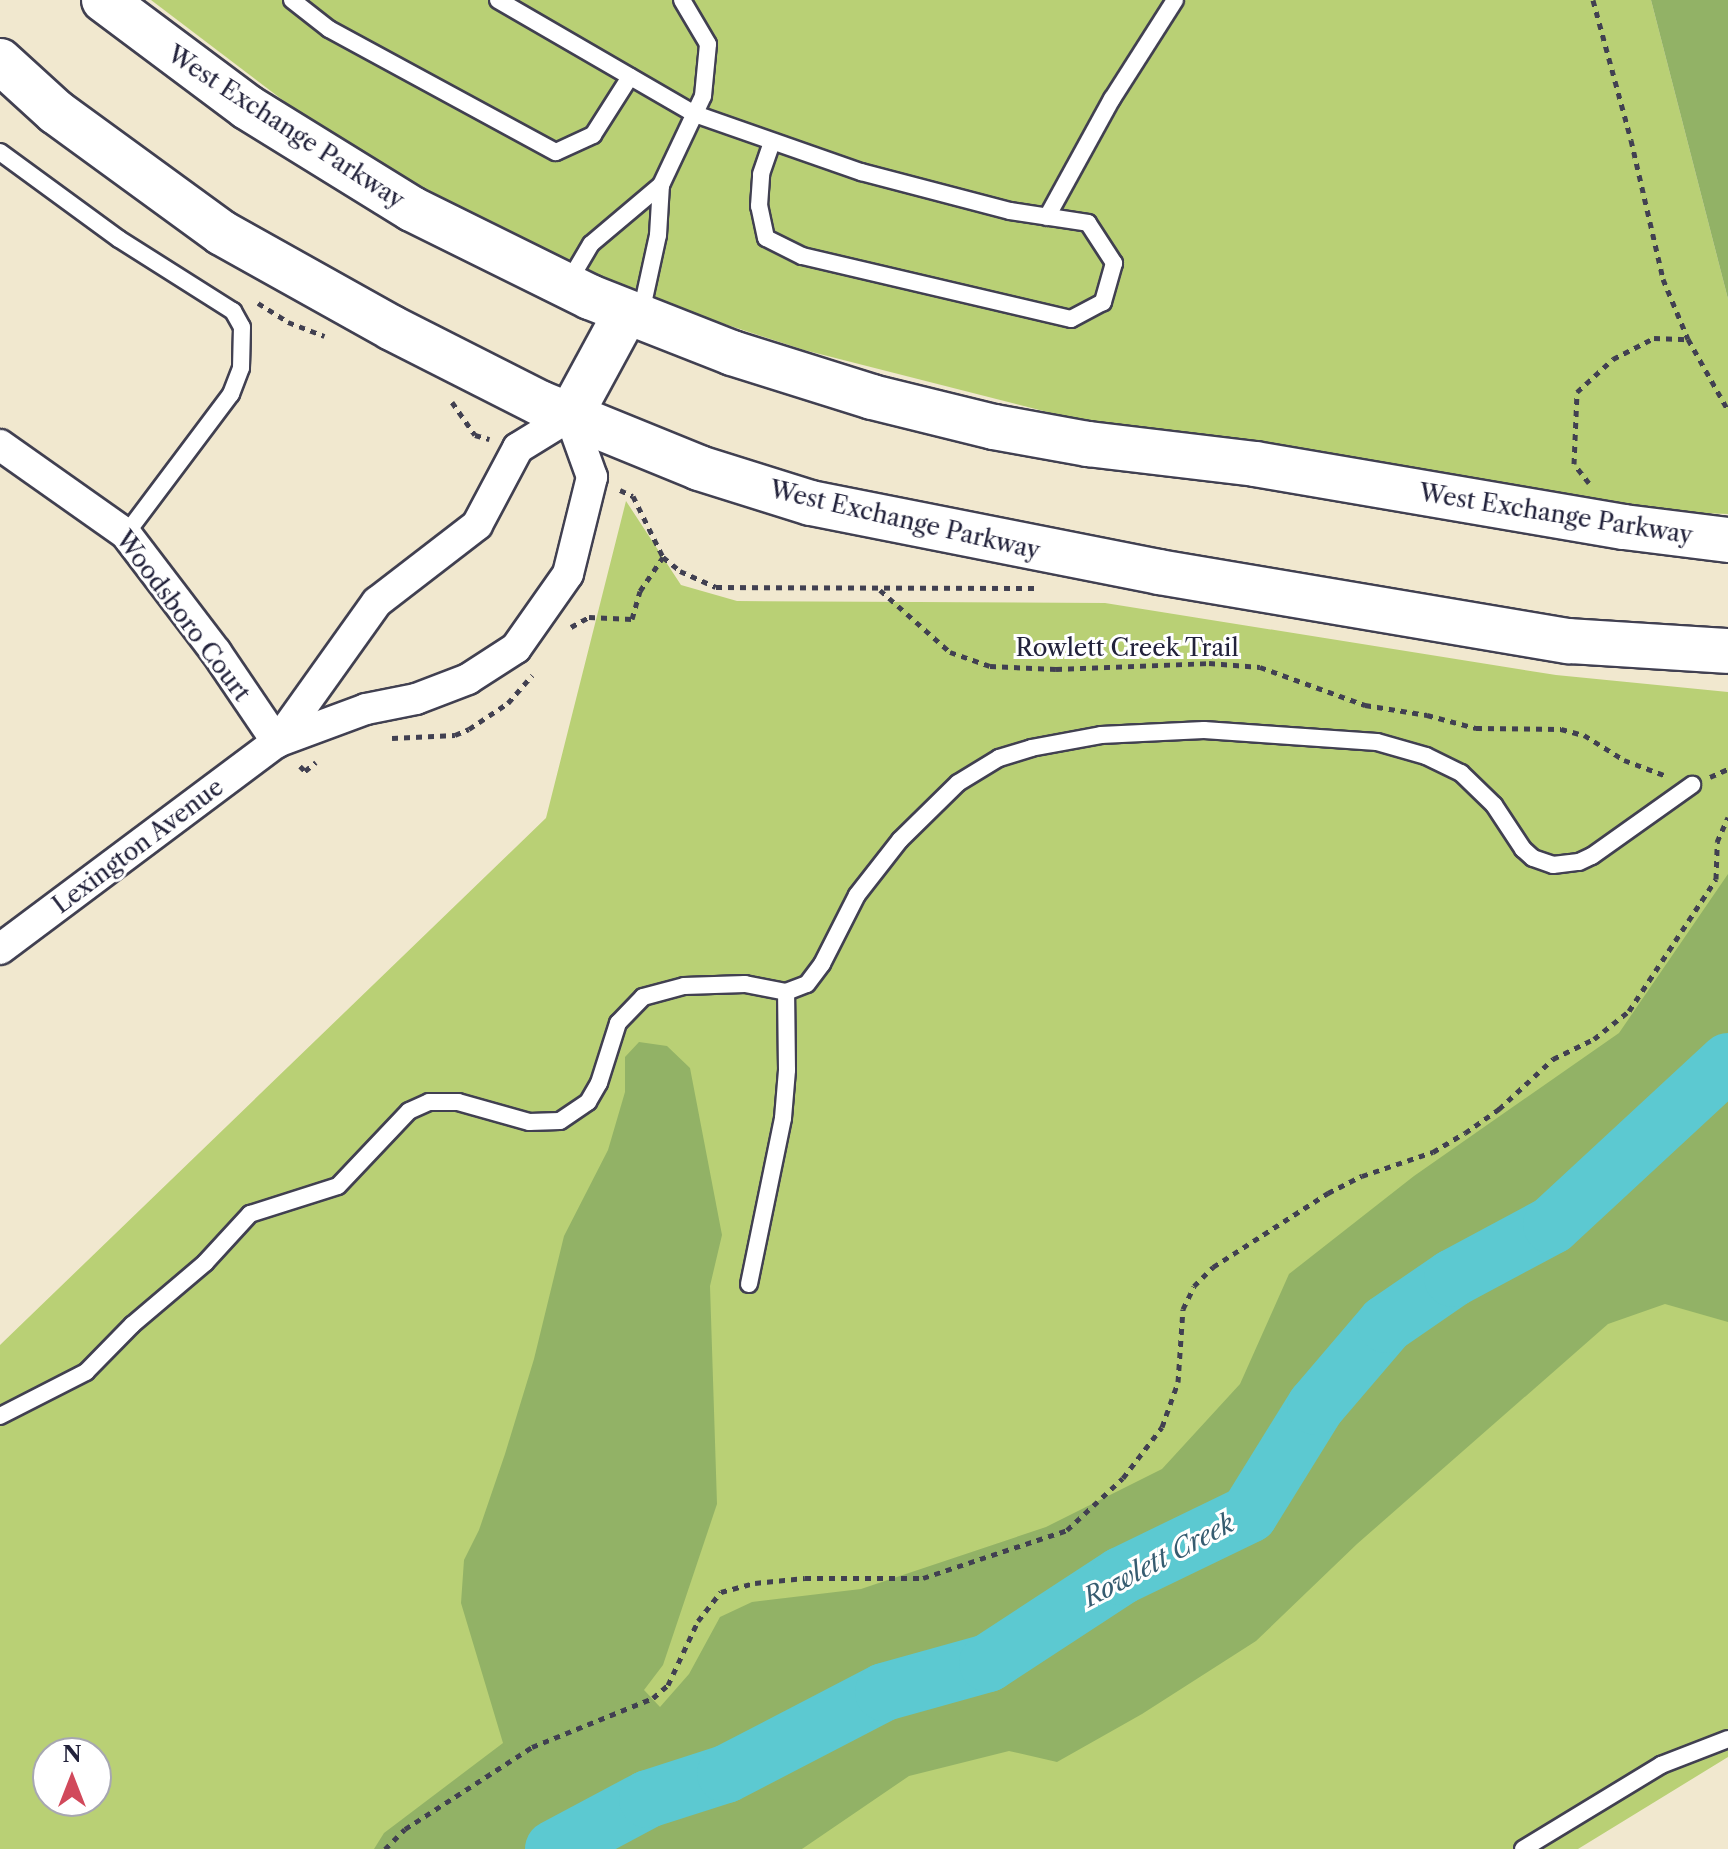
<!DOCTYPE html>
<style>
body{margin:0}
#map{position:relative;width:1728px;height:1849px;overflow:hidden;background:#f1e8cf;font-family:"Libre Caslon Text",serif}
div>[style]{position:absolute}
.green>*{inset:0;background:#b9d075}
.forest>*{inset:0;background:#92b266}
.river>*{height:58px;margin:-29px;padding:0 29px;transform-origin:29px;border-radius:29px;background:#5cc9d1}
.path>*{height:5px;margin-top:-2.5px;transform-origin:0;background:repeating-linear-gradient(90deg,#414051 0 6px,transparent 0 12px)}
.roads{filter:drop-shadow(2px 0 #414051) drop-shadow(-2px 0 #414051) drop-shadow(0 2px #414051) drop-shadow(0 -2px #414051)}
.lane>*{height:16px;margin:-8px;padding:0 8px;transform-origin:8px;border-radius:8px;background:#fff}
.street>*{height:30px;margin:-15px;padding:0 15px;transform-origin:15px;border-radius:15px;background:#fff}
.secondary>*{height:44px;margin:-22px;padding:0 22px;transform-origin:22px;border-radius:22px;background:#fff}
span{translate:-50% -50%;white-space:nowrap;text-align:center;line-height:1.15;-webkit-text-stroke:6px #fff;paint-order:stroke}
.street-label{font-size:24px;color:#22223b}
.water-label{font-size:26px;color:#365c70;font-style:italic}
.north{position:absolute;left:32px;top:1737px;width:80px;height:80px;box-sizing:border-box;background:#fff;border:2px solid #a7a7b1;border-radius:50%;rotate:0deg;font-size:22px;font-weight:700;line-height:32px;text-align:center;color:#22223b}
.north::after{content:'';display:block;margin:auto;width:28px;height:36px;background:#d1495b;clip-path:polygon(50% 0,100% 100%,50% 72%,0 100%)}
</style>
<div id="map">
<div class="green">
<div style="clip-path:polygon(151px 0,1651px 0,1728px 299px,1728px 514px,1672px 512px,1059px 415px,804px 350px,612px 287px,338px 142px)"></div>
<div style="clip-path:polygon(evenodd,626px 501px,681px 585px,737px 601px,1105px 603px,1556px 675px,1728px 692px,1728px 1757px,1578px 1849px,0 1849px,0 1345px,546px 818px,626px 501px,48px 1753px,96px 1753px,96px 1801px,48px 1801px,48px 1753px)"></div>
</div>
<div class="forest">
<div style="clip-path:polygon(1651px 0,1728px 0,1728px 299px)"></div>
<div style="clip-path:polygon(1728px 874px,1728px 1322px,1665px 1304px,1608px 1324px,1357px 1544px,1256px 1641px,1142px 1714px,1057px 1762px,1009px 1751px,909px 1776px,802px 1849px,374px 1849px,384px 1833px,503px 1743px,461px 1603px,464px 1560px,479px 1530px,505px 1454px,534px 1359px,564px 1236px,608px 1150px,625px 1092px,625px 1057px,639px 1042px,667px 1046px,690px 1068px,722px 1235px,710px 1286px,717px 1504px,663px 1665px,644px 1690px,660px 1707px,689px 1674px,720px 1617px,752px 1602px,861px 1589px,1046px 1527px,1162px 1469px,1240px 1384px,1289px 1274px,1414px 1176px,1619px 1033px)"></div>
</div>
<div class="river">
<div style="left:554px;top:1849px;width:106px;rotate:-28deg"></div>
<div style="left:648px;top:1799px;width:82px;rotate:-17.8deg"></div>
<div style="left:726px;top:1774px;width:178px;rotate:-27.4deg"></div>
<div style="left:884px;top:1692px;width:108px;rotate:-15.6deg"></div>
<div style="left:988px;top:1663px;width:159px;rotate:-33.2deg"></div>
<div style="left:1121px;top:1576px;width:142px;rotate:-25.8deg"></div>
<div style="left:1249px;top:1514px;width:127px;rotate:-58.2deg"></div>
<div style="left:1316px;top:1406px;width:108px;rotate:-49.5deg"></div>
<div style="left:1386px;top:1324px;width:81px;rotate:-34.5deg"></div>
<div style="left:1453px;top:1278px;width:112px;rotate:-28.2deg"></div>
<div style="left:1552px;top:1225px;width:240px;rotate:-42.8deg"></div>
</div>
<div class="path">
<div style="left:1593px;top:0;width:145px;rotate:74.8deg"></div>
<div style="left:1631px;top:140px;width:143px;rotate:77deg"></div>
<div style="left:1663px;top:279px;width:65px;rotate:67.4deg"></div>
<div style="left:258px;top:303px;width:36px;rotate:32deg"></div>
<div style="left:288px;top:322px;width:39px;rotate:21deg"></div>
<div style="left:452px;top:402px;width:40px;rotate:55.1deg"></div>
<div style="left:475px;top:435px;width:15px;rotate:16deg"></div>
<div style="left:1589px;top:483px;width:24px;rotate:-128deg"></div>
<div style="left:1574px;top:464px;width:72px;rotate:-87.6deg"></div>
<div style="left:1577px;top:392px;width:49px;rotate:-42.5deg"></div>
<div style="left:1613px;top:359px;width:46px;rotate:-27.1deg"></div>
<div style="left:1654px;top:338px;width:34px;rotate:2deg"></div>
<div style="left:1688px;top:339px;width:81px;rotate:60.6deg"></div>
<div style="left:620px;top:490px;width:14px;rotate:25deg"></div>
<div style="left:633px;top:496px;width:68px;rotate:63.8deg"></div>
<div style="left:663px;top:557px;width:22px;rotate:39deg"></div>
<div style="left:680px;top:571px;width:39px;rotate:24deg"></div>
<div style="left:716px;top:587px;width:318px;rotate:0.2deg"></div>
<div style="left:880px;top:590px;width:94px;rotate:41.5deg"></div>
<div style="left:950px;top:652px;width:42px;rotate:19.3deg"></div>
<div style="left:990px;top:666px;width:66px;rotate:2.6deg"></div>
<div style="left:1056px;top:669px;width:153px;rotate:-2.2deg"></div>
<div style="left:1209px;top:663px;width:51px;rotate:4.5deg"></div>
<div style="left:1260px;top:667px;width:112px;rotate:19.9deg"></div>
<div style="left:1365px;top:705px;width:63px;rotate:9.2deg"></div>
<div style="left:1427px;top:715px;width:51px;rotate:14.9deg"></div>
<div style="left:1476px;top:728px;width:85px;rotate:0.7deg"></div>
<div style="left:1561px;top:729px;width:24px;rotate:15deg"></div>
<div style="left:1584px;top:735px;width:47px;rotate:32deg"></div>
<div style="left:1624px;top:760px;width:43px;rotate:20.6deg"></div>
<div style="left:571px;top:627px;width:21px;rotate:-29deg"></div>
<div style="left:589px;top:617px;width:43px;rotate:2.7deg"></div>
<div style="left:632px;top:619px;width:29px;rotate:-74deg"></div>
<div style="left:640px;top:591px;width:41px;rotate:-55.9deg"></div>
<div style="left:392px;top:738px;width:63px;rotate:-2.7deg"></div>
<div style="left:455px;top:735px;width:15px;rotate:-23deg"></div>
<div style="left:469px;top:729px;width:47px;rotate:-33.7deg"></div>
<div style="left:508px;top:703px;width:37px;rotate:-49deg"></div>
<div style="left:300px;top:766px;width:7px;rotate:45deg"></div>
<div style="left:305px;top:771px;width:14px;rotate:-39deg"></div>
<div style="left:1710px;top:777px;width:20px;rotate:-24deg"></div>
<div style="left:385px;top:1849px;width:28px;rotate:-45deg"></div>
<div style="left:405px;top:1829px;width:151px;rotate:-32.8deg"></div>
<div style="left:532px;top:1747px;width:131px;rotate:-22deg"></div>
<div style="left:653px;top:1698px;width:20px;rotate:-41deg"></div>
<div style="left:668px;top:1685px;width:71px;rotate:-64.9deg"></div>
<div style="left:698px;top:1621px;width:37px;rotate:-52deg"></div>
<div style="left:721px;top:1592px;width:35px;rotate:-15deg"></div>
<div style="left:755px;top:1583px;width:50px;rotate:-5.7deg"></div>
<div style="left:805px;top:1578px;width:118px"></div>
<div style="left:923px;top:1578px;width:152px;rotate:-18.4deg"></div>
<div style="left:1067px;top:1530px;width:76px;rotate:-42.9deg"></div>
<div style="left:1123px;top:1478px;width:64px;rotate:-52.6deg"></div>
<div style="left:1162px;top:1427px;width:48px;rotate:-70.4deg"></div>
<div style="left:1178px;top:1382px;width:73px;rotate:-86.1deg"></div>
<div style="left:1183px;top:1309px;width:25px;rotate:-64deg"></div>
<div style="left:1194px;top:1286px;width:27px;rotate:-45deg"></div>
<div style="left:1213px;top:1267px;width:137px;rotate:-32.8deg"></div>
<div style="left:1328px;top:1193px;width:38px;rotate:-27deg"></div>
<div style="left:1362px;top:1176px;width:75px;rotate:-18.7deg"></div>
<div style="left:1433px;top:1152px;width:37px;rotate:-31deg"></div>
<div style="left:1465px;top:1133px;width:42px;rotate:-35.2deg"></div>
<div style="left:1499px;top:1109px;width:74px;rotate:-42.8deg"></div>
<div style="left:1553px;top:1059px;width:46px;rotate:-26deg"></div>
<div style="left:1594px;top:1039px;width:45px;rotate:-38.7deg"></div>
<div style="left:1629px;top:1011px;width:158px;rotate:-56.6deg"></div>
<div style="left:1716px;top:879px;width:37px;rotate:-88deg"></div>
<div style="left:1717px;top:842px;width:27px;rotate:-66deg"></div>
</div>
<div class="roads">
<div class="lane">
<div style="left:292px;top:0;width:47px;rotate:38.1deg"></div>
<div style="left:329px;top:29px;width:258px;rotate:28.5deg"></div>
<div style="left:556px;top:152px;width:41px;rotate:-24.7deg"></div>
<div style="left:593px;top:135px;width:69px;rotate:-57.5deg"></div>
<div style="left:498px;top:0;width:228px;rotate:30.1deg"></div>
<div style="left:695px;top:114px;width:176px;rotate:19.3deg"></div>
<div style="left:861px;top:172px;width:154px;rotate:14.7deg"></div>
<div style="left:1010px;top:211px;width:79px;rotate:8.7deg"></div>
<div style="left:1088px;top:223px;width:48px;rotate:57deg"></div>
<div style="left:1114px;top:263px;width:41px;rotate:105.8deg"></div>
<div style="left:1103px;top:302px;width:36px;rotate:152deg"></div>
<div style="left:1071px;top:319px;width:276px;rotate:-166.8deg"></div>
<div style="left:802px;top:256px;width:40px;rotate:-153.4deg"></div>
<div style="left:766px;top:238px;width:33px;rotate:-102deg"></div>
<div style="left:759px;top:206px;width:32px;rotate:-86deg"></div>
<div style="left:761px;top:174px;width:34px;rotate:-71deg"></div>
<div style="left:0;top:152px;width:147px;rotate:36.2deg"></div>
<div style="left:119px;top:239px;width:135px;rotate:32.3deg"></div>
<div style="left:233px;top:311px;width:18px;rotate:61deg"></div>
<div style="left:242px;top:327px;width:41px;rotate:91.4deg"></div>
<div style="left:241px;top:368px;width:28px;rotate:111deg"></div>
<div style="left:231px;top:394px;width:175px;rotate:126.9deg"></div>
<div style="left:1047px;top:217px;width:135px;rotate:-61.2deg"></div>
<div style="left:1112px;top:99px;width:117px;rotate:-57.5deg"></div>
<div style="left:568px;top:283px;width:45px;rotate:-59.5deg"></div>
<div style="left:591px;top:244px;width:92px;rotate:-40.1deg"></div>
<div style="left:661px;top:185px;width:98px;rotate:-64.7deg"></div>
<div style="left:703px;top:96px;width:52px;rotate:-84.5deg"></div>
<div style="left:708px;top:44px;width:51px;rotate:-120.6deg"></div>
<div style="left:641px;top:313px;width:80px;rotate:-77.7deg"></div>
<div style="left:658px;top:235px;width:50px;rotate:-86.6deg"></div>
<div style="left:749px;top:1284px;width:169px;rotate:-78.4deg"></div>
<div style="left:783px;top:1118px;width:48px;rotate:-85.2deg"></div>
<div style="left:787px;top:1070px;width:78px;rotate:-90.7deg"></div>
<div style="left:0;top:1416px;width:97px;rotate:-27.1deg"></div>
<div style="left:86px;top:1372px;width:66px;rotate:-45.6deg"></div>
<div style="left:132px;top:1325px;width:96px;rotate:-40.3deg"></div>
<div style="left:205px;top:1263px;width:67px;rotate:-47.4deg"></div>
<div style="left:250px;top:1214px;width:92px;rotate:-17.7deg"></div>
<div style="left:338px;top:1186px;width:103px;rotate:-46.6deg"></div>
<div style="left:409px;top:1111px;width:22px;rotate:-24deg"></div>
<div style="left:429px;top:1102px;width:29px"></div>
<div style="left:458px;top:1102px;width:74px;rotate:15.7deg"></div>
<div style="left:529px;top:1122px;width:31px;rotate:-2deg"></div>
<div style="left:560px;top:1121px;width:34px;rotate:-34deg"></div>
<div style="left:588px;top:1102px;width:22px;rotate:-60deg"></div>
<div style="left:599px;top:1083px;width:63px;rotate:-72.4deg"></div>
<div style="left:618px;top:1023px;width:36px;rotate:-46deg"></div>
<div style="left:643px;top:997px;width:42px;rotate:-15deg"></div>
<div style="left:684px;top:986px;width:61px;rotate:-1.9deg"></div>
<div style="left:745px;top:984px;width:42px;rotate:11deg"></div>
<div style="left:786px;top:992px;width:22px;rotate:-21deg"></div>
<div style="left:807px;top:984px;width:25px;rotate:-53deg"></div>
<div style="left:822px;top:964px;width:77px;rotate:-63.1deg"></div>
<div style="left:857px;top:895px;width:70px;rotate:-52deg"></div>
<div style="left:900px;top:840px;width:81px;rotate:-44.5deg"></div>
<div style="left:958px;top:783px;width:48px;rotate:-31.4deg"></div>
<div style="left:999px;top:758px;width:34px;rotate:-17deg"></div>
<div style="left:1031px;top:748px;width:71px;rotate:-10.5deg"></div>
<div style="left:1101px;top:735px;width:103px;rotate:-2.8deg"></div>
<div style="left:1204px;top:730px;width:173px;rotate:4deg"></div>
<div style="left:1377px;top:742px;width:51px;rotate:15.9deg"></div>
<div style="left:1426px;top:756px;width:39px;rotate:26deg"></div>
<div style="left:1461px;top:773px;width:46px;rotate:44.1deg"></div>
<div style="left:1494px;top:805px;width:53px;rotate:56.6deg"></div>
<div style="left:1523px;top:849px;width:13px;rotate:42deg"></div>
<div style="left:1533px;top:858px;width:21px;rotate:19deg"></div>
<div style="left:1553px;top:865px;width:26px;rotate:-7deg"></div>
<div style="left:1579px;top:862px;width:14px;rotate:-25deg"></div>
<div style="left:1592px;top:856px;width:123px;rotate:-35.4deg"></div>
<div style="left:1523px;top:1849px;width:162px;rotate:-31.3deg"></div>
<div style="left:1661px;top:1765px;width:72px;rotate:-21.2deg"></div>
</div>
<div class="street">
<div style="left:0;top:445px;width:154px;rotate:35.2deg"></div>
<div style="left:126px;top:534px;width:148px;rotate:52.7deg"></div>
<div style="left:216px;top:652px;width:109px;rotate:55.9deg"></div>
<div style="left:0;top:949px;width:346px;rotate:-36.8deg"></div>
<div style="left:277px;top:742px;width:95px;rotate:-20.3deg"></div>
<div style="left:366px;top:709px;width:51px;rotate:-11.3deg"></div>
<div style="left:416px;top:699px;width:56px;rotate:-21deg"></div>
<div style="left:468px;top:679px;width:57px;rotate:-32.9deg"></div>
<div style="left:516px;top:648px;width:90px;rotate:-54.9deg"></div>
<div style="left:568px;top:574px;width:100px;rotate:-76.1deg"></div>
<div style="left:592px;top:477px;width:65px;rotate:-109.8deg"></div>
<div style="left:570px;top:416px;width:61px;rotate:148.4deg"></div>
<div style="left:518px;top:448px;width:87px;rotate:118deg"></div>
<div style="left:477px;top:525px;width:126px;rotate:142.4deg"></div>
<div style="left:377px;top:602px;width:172px;rotate:125.5deg"></div>
</div>
<div class="secondary">
<div style="left:104px;top:0;width:179px;rotate:36.8deg"></div>
<div style="left:247px;top:107px;width:194px;rotate:31.7deg"></div>
<div style="left:412px;top:209px;width:199px;rotate:26.3deg"></div>
<div style="left:590px;top:297px;width:153px;rotate:21.5deg"></div>
<div style="left:732px;top:353px;width:147px;rotate:17.4deg"></div>
<div style="left:872px;top:397px;width:126px;rotate:13.8deg"></div>
<div style="left:994px;top:427px;width:96px;rotate:10.3deg"></div>
<div style="left:1088px;top:444px;width:168px;rotate:6.8deg"></div>
<div style="left:1255px;top:464px;width:374px;rotate:9.7deg"></div>
<div style="left:1624px;top:527px;width:105px;rotate:7.1deg"></div>
<div style="left:0;top:61px;width:76px;rotate:42.3deg"></div>
<div style="left:56px;top:112px;width:205px;rotate:36.1deg"></div>
<div style="left:222px;top:233px;width:195px;rotate:29.2deg"></div>
<div style="left:392px;top:328px;width:166px;rotate:26.9deg"></div>
<div style="left:540px;top:403px;width:172px;rotate:22.2deg"></div>
<div style="left:699px;top:468px;width:117px;rotate:17.4deg"></div>
<div style="left:811px;top:503px;width:355px;rotate:11.2deg"></div>
<div style="left:1159px;top:572px;width:416px;rotate:9.6deg"></div>
<div style="left:1569px;top:641px;width:159px;rotate:3.6deg"></div>
<div style="left:570px;top:416px;width:117px;rotate:-61.5deg"></div>
</div>
</div>
<div class="street-label">
<span style="left:286px;top:127px;rotate:33deg">West Exchange Parkway</span>
<span style="left:1556px;top:514px;rotate:9deg">West Exchange Parkway</span>
<span style="left:905px;top:520px;rotate:13deg">West Exchange Parkway</span>
<span style="left:183px;top:616px;rotate:53deg">Woodsboro Court</span>
<span style="left:1127px;top:648px">Rowlett Creek Trail</span>
<span style="left:138px;top:846px;rotate:-37deg">Lexington Avenue</span>
</div>
<div class="water-label">
<span style="left:1159px;top:1561px;rotate:-28deg">Rowlett Creek</span>
</div>
<div class="north">N</div>
</div>
